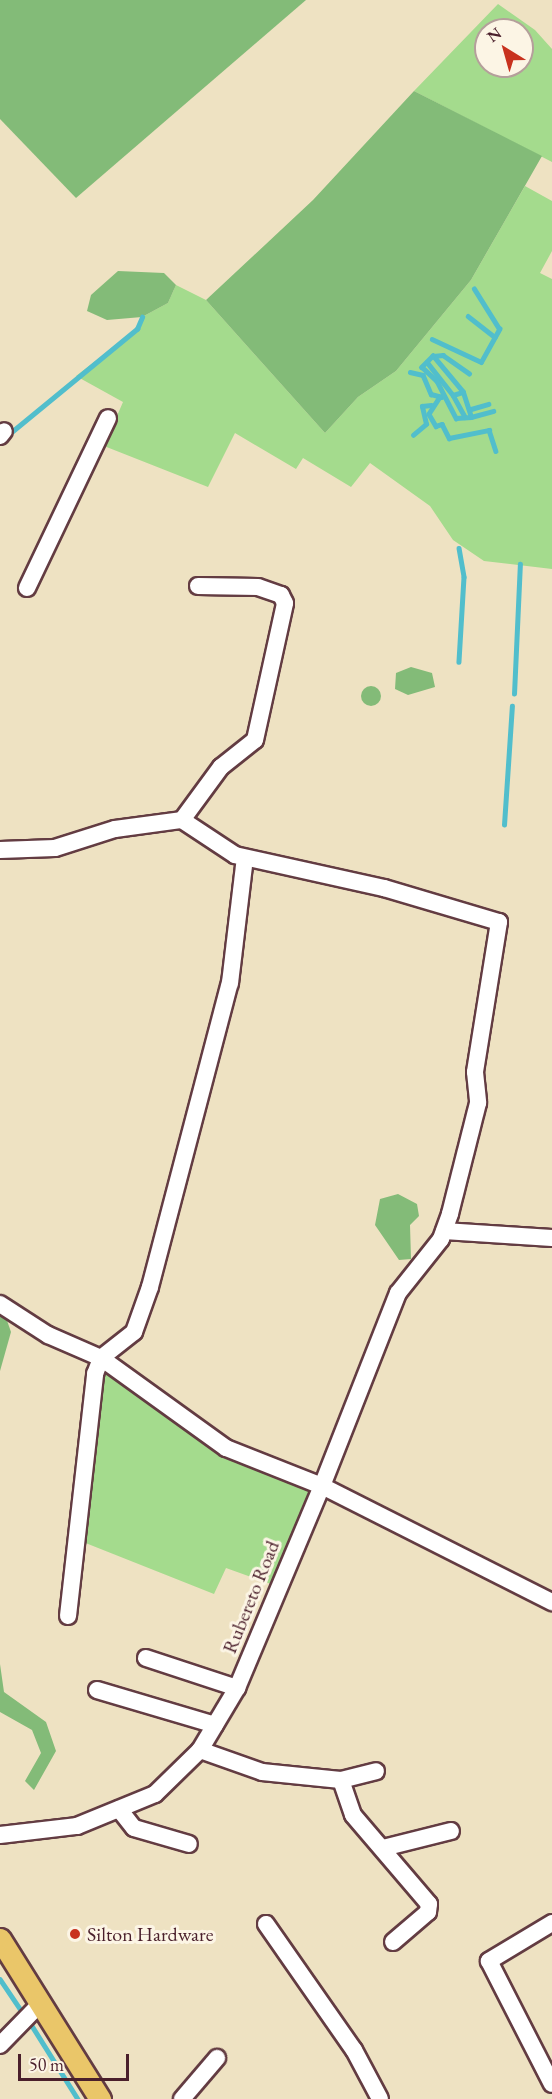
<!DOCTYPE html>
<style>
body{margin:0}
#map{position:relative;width:552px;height:2099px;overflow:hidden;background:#eee2c2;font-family:"EB Garamond",serif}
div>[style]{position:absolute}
.green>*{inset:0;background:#a4db8d}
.forest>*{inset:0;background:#83bb78}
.round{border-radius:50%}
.stream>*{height:4.5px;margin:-2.25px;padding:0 2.25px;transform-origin:2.25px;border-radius:2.25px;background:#51becc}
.roads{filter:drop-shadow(2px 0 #633c42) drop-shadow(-2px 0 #633c42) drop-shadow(0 2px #633c42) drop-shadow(0 -2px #633c42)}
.minor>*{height:16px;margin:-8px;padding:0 8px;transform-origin:8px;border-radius:8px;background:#fff}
.major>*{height:21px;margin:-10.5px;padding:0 10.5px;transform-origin:10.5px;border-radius:10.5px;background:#eac669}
.dots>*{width:16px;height:16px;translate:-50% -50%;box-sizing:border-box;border:3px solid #fcf5e5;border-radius:50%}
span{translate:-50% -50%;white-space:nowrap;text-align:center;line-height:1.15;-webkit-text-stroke:6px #fcf5e5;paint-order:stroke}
.street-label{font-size:20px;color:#4a1f2b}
.poi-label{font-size:20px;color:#4a1f2b}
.left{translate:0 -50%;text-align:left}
.north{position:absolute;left:474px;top:18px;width:60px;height:60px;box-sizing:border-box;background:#fcf5e5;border:2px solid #b59f9b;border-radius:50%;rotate:323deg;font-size:16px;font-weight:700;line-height:24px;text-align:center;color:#4a1f2b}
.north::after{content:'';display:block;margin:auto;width:21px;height:27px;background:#c8321e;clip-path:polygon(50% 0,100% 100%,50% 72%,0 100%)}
.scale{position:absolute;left:18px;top:2054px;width:111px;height:27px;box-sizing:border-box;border:3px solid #4a1f2b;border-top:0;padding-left:8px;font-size:18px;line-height:21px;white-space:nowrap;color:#4a1f2b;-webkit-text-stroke:4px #fcf5e5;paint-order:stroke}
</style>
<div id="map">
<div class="green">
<div style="clip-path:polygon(evenodd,498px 4px,535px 30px,552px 49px,552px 162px,414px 91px,498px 4px,486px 30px,522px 30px,522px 66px,486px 66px,486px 30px)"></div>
<div style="clip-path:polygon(525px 186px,552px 201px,552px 251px,540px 273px,552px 279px,552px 569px,484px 561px,453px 540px,430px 506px,370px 463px,351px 487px,303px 458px,296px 469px,235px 433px,208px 487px,104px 446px,123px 402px,76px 376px,137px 329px,142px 317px,168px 303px,176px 285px,206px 300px,325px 433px,358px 397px,396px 371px,471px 280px)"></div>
<div style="clip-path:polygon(100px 1365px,307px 1486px,311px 1495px,274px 1585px,226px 1568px,214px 1594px,83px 1542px)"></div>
</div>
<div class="forest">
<div style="clip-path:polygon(0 0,306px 0,76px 198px,0 119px)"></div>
<div style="clip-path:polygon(414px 91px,542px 156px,471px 280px,396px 371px,358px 397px,325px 433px,206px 300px,313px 200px)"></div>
<div style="clip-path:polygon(118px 271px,164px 273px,176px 285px,168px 303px,142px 317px,107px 320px,87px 311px,91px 295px)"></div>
<div style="clip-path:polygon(411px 667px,432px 673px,435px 687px,408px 695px,395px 689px,396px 673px)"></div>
<div class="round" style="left:361px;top:686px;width:20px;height:20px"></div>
<div style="clip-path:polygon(398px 1194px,417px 1204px,419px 1216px,410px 1225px,411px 1259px,399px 1260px,375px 1225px,380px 1199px)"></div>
<div style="clip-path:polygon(4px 1312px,11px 1332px,0 1371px,0 1314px)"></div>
<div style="clip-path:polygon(0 1664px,4px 1692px,46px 1722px,56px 1751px,34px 1790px,25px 1781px,41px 1753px,32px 1730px,0 1712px)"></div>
</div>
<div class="stream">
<div style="left:468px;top:316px;width:34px;rotate:38deg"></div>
<div style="left:432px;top:339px;width:54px;rotate:25.1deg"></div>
<div style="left:481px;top:362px;width:38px;rotate:-61deg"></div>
<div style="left:499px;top:329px;width:47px;rotate:-122deg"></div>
<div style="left:433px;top:356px;width:10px;rotate:-6deg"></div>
<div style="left:443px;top:355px;width:32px;rotate:35deg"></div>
<div style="left:427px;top:362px;width:42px;rotate:51.8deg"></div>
<div style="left:453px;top:395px;width:10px;rotate:-17deg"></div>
<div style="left:410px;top:372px;width:13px;rotate:13deg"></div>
<div style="left:423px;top:375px;width:21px;rotate:67deg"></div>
<div style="left:431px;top:394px;width:11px;rotate:15deg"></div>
<div style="left:453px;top:395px;width:25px;rotate:61deg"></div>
<div style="left:440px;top:397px;width:20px;rotate:123deg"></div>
<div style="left:429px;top:414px;width:14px;rotate:60deg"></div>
<div style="left:436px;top:426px;width:6px;rotate:-18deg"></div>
<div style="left:442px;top:424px;width:16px;rotate:63deg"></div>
<div style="left:449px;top:438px;width:41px;rotate:-11.3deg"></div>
<div style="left:489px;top:430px;width:22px;rotate:72deg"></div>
<div style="left:471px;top:409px;width:18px;rotate:-16deg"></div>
<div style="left:471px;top:417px;width:26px;rotate:-108deg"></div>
<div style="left:463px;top:392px;width:47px;rotate:-129.8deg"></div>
<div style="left:433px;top:356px;width:16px;rotate:135deg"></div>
<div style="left:422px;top:367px;width:21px;rotate:43deg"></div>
<div style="left:437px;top:381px;width:42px;rotate:62.8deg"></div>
<div style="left:456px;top:418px;width:15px;rotate:-4deg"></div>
<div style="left:471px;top:417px;width:23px;rotate:-15deg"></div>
<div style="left:9px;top:434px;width:166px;rotate:-39.4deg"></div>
<div style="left:137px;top:329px;width:13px;rotate:-67deg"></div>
<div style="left:413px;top:435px;width:17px;rotate:-40deg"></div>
<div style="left:426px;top:424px;width:18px;rotate:-103deg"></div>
<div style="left:422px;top:406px;width:9px;rotate:-6deg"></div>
<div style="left:459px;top:548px;width:29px;rotate:80deg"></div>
<div style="left:464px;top:577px;width:85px;rotate:93.4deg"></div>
<div style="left:514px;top:694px;width:130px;rotate:-87.4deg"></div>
<div style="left:504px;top:825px;width:119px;rotate:-86.2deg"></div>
<div style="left:0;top:1979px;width:36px;rotate:56deg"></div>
<div style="left:29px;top:2021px;width:92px;rotate:57.9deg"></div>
</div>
<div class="roads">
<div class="minor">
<div style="left:0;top:436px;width:6px;rotate:-51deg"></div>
<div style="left:27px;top:588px;width:188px;rotate:-64.5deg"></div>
<div style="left:182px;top:820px;width:66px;rotate:-53.7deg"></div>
<div style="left:221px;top:767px;width:43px;rotate:-38.5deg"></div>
<div style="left:255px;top:740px;width:140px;rotate:-77.6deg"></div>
<div style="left:285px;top:603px;width:9px;rotate:-117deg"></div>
<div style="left:281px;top:595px;width:24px;rotate:-161deg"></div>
<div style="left:258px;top:587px;width:60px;rotate:-179deg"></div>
<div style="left:0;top:850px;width:55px;rotate:-2.1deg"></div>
<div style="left:55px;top:848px;width:63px;rotate:-17.6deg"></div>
<div style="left:115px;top:829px;width:68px;rotate:-7.7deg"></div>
<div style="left:182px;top:820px;width:64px;rotate:33.4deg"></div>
<div style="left:235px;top:855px;width:153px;rotate:12.5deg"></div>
<div style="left:384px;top:888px;width:120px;rotate:16.5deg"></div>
<div style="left:499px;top:922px;width:152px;rotate:99.1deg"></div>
<div style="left:475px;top:1072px;width:31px;rotate:84deg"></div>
<div style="left:478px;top:1103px;width:114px;rotate:104.2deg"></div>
<div style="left:450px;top:1214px;width:27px;rotate:110deg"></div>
<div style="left:441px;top:1239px;width:69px;rotate:128.5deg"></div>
<div style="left:398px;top:1293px;width:207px;rotate:111.5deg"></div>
<div style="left:322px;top:1486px;width:103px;rotate:-158.4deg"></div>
<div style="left:226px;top:1448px;width:154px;rotate:-144.2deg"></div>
<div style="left:101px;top:1358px;width:58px;rotate:-156.5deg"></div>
<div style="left:48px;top:1335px;width:57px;rotate:-147.1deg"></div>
<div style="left:444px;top:1231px;width:108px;rotate:3.7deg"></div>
<div style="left:68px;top:1616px;width:244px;rotate:-83.6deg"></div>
<div style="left:95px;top:1374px;width:17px;rotate:-69deg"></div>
<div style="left:101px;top:1358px;width:42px;rotate:-38.2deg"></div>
<div style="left:134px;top:1332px;width:48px;rotate:-70.4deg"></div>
<div style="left:150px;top:1287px;width:314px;rotate:-75.3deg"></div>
<div style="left:230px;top:983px;width:126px;rotate:-83.2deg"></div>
<div style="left:146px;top:1658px;width:96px;rotate:18.2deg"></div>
<div style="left:97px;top:1690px;width:123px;rotate:16.5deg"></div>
<div style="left:200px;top:1750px;width:66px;rotate:19.5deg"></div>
<div style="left:262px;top:1772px;width:79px;rotate:5.8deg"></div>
<div style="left:341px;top:1780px;width:37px;rotate:71deg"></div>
<div style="left:353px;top:1815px;width:117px;rotate:49.5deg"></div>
<div style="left:429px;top:1904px;width:8px;rotate:97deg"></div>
<div style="left:428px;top:1912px;width:46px;rotate:139.4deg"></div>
<div style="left:341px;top:1780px;width:36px;rotate:-14deg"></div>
<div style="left:119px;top:1809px;width:24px;rotate:52deg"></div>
<div style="left:134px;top:1828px;width:57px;rotate:16.2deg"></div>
<div style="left:0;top:1835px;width:78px;rotate:-6.7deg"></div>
<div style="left:77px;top:1826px;width:84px;rotate:-22.3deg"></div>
<div style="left:155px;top:1794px;width:63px;rotate:-44.4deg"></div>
<div style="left:200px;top:1750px;width:72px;rotate:-59.2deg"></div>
<div style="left:237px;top:1688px;width:219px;rotate:-67.2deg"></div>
<div style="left:322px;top:1486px;width:258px;rotate:26.8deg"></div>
<div style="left:383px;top:1848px;width:70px;rotate:-14deg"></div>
<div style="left:552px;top:1923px;width:74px;rotate:148.9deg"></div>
<div style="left:489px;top:1961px;width:138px;rotate:62.9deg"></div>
<div style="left:266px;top:1924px;width:154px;rotate:55.1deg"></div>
<div style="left:354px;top:2050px;width:55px;rotate:62deg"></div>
<div style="left:0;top:2045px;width:59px;rotate:-45.7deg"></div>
<div style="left:182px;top:2099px;width:54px;rotate:-49.5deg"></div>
</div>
<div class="major">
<div style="left:0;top:1939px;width:189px;rotate:58deg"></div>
</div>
</div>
<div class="dots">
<div style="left:75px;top:1934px;background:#c8321e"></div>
</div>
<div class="street-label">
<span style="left:251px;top:1597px;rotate:-68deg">Rubereto Road</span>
</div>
<div class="poi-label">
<span class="left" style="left:87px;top:1934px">Silton Hardware</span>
</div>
<div class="north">N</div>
<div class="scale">50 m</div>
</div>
